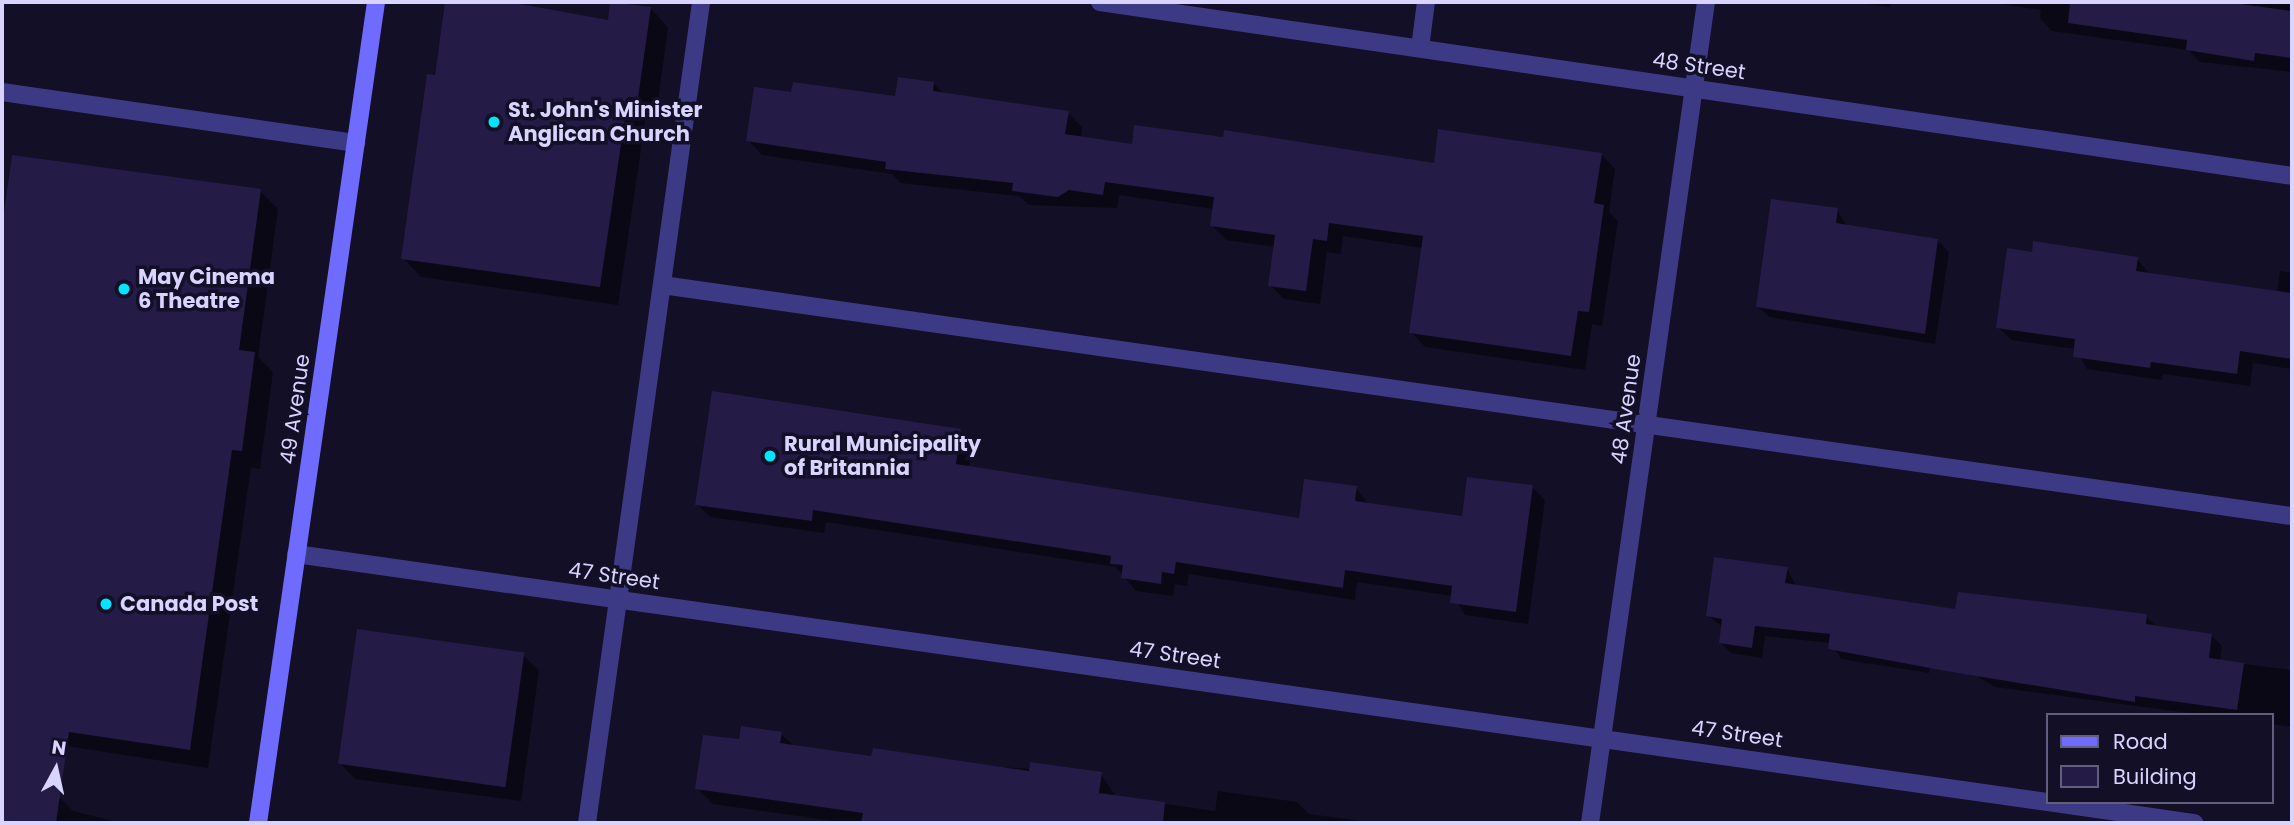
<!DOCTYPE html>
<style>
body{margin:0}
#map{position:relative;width:2294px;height:825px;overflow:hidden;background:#130f26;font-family:Poppins,sans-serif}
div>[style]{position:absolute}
.shadow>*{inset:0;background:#0007}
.building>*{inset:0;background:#241b47;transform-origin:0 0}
.lane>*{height:18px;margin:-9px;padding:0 9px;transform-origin:9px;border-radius:9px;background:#3d3a85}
.street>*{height:18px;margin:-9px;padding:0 9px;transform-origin:9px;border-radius:9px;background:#3d3a85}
.secondary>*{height:18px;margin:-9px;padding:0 9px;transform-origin:9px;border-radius:9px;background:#6f6bff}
.dots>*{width:19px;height:19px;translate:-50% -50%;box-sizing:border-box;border:4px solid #130f26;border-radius:50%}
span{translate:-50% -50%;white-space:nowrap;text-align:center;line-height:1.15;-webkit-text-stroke:7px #130f26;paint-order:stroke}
.street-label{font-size:21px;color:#d9d4ff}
.poi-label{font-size:21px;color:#d9d4ff;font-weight:700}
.left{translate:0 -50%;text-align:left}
.frame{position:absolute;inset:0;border:4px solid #d9d4ff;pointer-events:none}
.legend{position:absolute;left:2046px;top:713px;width:228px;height:91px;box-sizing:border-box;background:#130f26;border:2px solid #625e7d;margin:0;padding:9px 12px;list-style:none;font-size:21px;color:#d9d4ff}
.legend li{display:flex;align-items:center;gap:14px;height:35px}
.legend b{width:35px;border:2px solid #625e7d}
.north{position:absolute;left:21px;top:734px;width:70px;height:70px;-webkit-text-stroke:5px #130f26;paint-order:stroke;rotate:8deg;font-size:19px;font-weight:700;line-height:28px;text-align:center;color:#d9d4ff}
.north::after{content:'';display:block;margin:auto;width:24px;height:32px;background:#d9d4ff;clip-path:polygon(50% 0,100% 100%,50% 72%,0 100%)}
</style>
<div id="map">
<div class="shadow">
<div style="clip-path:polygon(447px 2px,515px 2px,523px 10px,609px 22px,650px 8px,668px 27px,656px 116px,646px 115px,618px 305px,421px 277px,403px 258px)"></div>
<div style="clip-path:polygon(1851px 2px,1891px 2px,1890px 7px)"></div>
<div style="clip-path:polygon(1988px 2px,2292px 2px,2292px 72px,2200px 62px,2188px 50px,2052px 31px,2040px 18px,2041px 10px)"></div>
<div style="clip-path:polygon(934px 84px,944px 94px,1068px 113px,1082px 127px,1081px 138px,1133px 146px,1435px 165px,1601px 154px,1615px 169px,1609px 212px,1618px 221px,1602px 326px,1592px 324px,1585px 370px,1425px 347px,1411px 332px,1423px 248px,1343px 236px,1341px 254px,1327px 252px,1320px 304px,1284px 299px,1270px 285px,1275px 247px,1226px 240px,1212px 225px,1214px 209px,1119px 195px,1117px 208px,1029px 205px,1019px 196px,901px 183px,892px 174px,762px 155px,748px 140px,792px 94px,896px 98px)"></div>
<div style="clip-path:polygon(13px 157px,260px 191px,278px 209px,258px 357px,273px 372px,260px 469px,251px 467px,208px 768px,2px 736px,2px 239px)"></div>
<div style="clip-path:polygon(1837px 210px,1847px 227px,1938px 241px,1949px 252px,1935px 344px,1769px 317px,1758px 307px)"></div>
<div style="clip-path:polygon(2033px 254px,2137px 259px,2150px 274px,2277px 292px,2280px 271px,2292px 273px,2292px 369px,2253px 363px,2250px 386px,2163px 374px,2162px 380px,2087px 369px,2076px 349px,2011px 340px,1998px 327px)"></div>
<div style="clip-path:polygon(960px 431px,973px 443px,969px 467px,1300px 520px,1356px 488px,1368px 504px,1463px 518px,1532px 487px,1545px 500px,1528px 624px,1465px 615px,1453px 596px,1357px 582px,1355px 600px,1189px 574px,1187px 586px,1175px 584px,1173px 596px,1136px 591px,1116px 567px,826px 522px,824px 533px,710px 517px,697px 504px)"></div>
<div style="clip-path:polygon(1787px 569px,1797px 587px,1957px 611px,2146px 616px,2157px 627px,2211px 635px,2222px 646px,2220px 661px,2292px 670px,2292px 727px,2271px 724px,2271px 715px,2204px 715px,1995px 687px,1932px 649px,1929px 673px,1841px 659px,1831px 643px,1765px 636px,1762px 658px,1731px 653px,1721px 643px,1723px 627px,1708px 616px)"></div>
<div style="clip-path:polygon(523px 655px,539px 670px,521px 801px,355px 779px,340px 763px)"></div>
<div style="clip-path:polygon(781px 734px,795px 747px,873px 758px,1101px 774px,1116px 797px,1215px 811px,1218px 791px,1297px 802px,1309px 814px,1377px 823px,848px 823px,713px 804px,697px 788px,741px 741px)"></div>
<div style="clip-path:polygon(2px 789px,59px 797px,73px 811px,121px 823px,2px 823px)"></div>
</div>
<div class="building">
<div style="clip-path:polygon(445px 2px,509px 2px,608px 20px,610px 2px,651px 7px,638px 98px,628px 97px,600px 287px,401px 259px,427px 74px,435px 75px)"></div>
<div style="clip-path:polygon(2070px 2px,2226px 2px,2292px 11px,2292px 58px,2255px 53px,2254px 61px,2186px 50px,2187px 40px,2068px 23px)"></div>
<div style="clip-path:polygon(898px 77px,934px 82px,933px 91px,1069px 111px,1065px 134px,1132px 144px,1134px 125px,1223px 137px,1224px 130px,1434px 163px,1438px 129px,1602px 153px,1594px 203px,1604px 205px,1589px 312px,1578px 311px,1571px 356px,1409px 333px,1423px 236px,1329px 223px,1327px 241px,1313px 239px,1306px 291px,1268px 286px,1275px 235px,1210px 226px,1214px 197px,1105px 182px,1103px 195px,1069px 190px,1058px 197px,1012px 191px,1013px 183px,885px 169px,886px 162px,746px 141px,754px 87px,791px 92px,793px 82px,895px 96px)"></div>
<div style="clip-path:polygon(12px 155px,261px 189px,239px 350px,255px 352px,242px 451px,232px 450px,190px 750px,69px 732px,56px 823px,2px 823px,2px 227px)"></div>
<div style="clip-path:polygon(1771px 199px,1838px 208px,1836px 223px,1938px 239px,1925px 334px,1756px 307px)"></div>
<div style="clip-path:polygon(2033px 241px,2138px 257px,2136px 271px,2292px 293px,2292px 359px,2240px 351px,2237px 374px,2151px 362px,2150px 368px,2073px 357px,2075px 339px,1996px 328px,2007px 248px,2032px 252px)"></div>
<div style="clip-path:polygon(712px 391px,961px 429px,956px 464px,1299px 518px,1304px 479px,1357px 486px,1355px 501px,1462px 516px,1467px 477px,1533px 485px,1516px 612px,1450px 603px,1452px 586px,1345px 570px,1343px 588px,1176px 562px,1174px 574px,1162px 572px,1161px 584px,1121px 578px,1123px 565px,1110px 564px,1111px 556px,813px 510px,812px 521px,695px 505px)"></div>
<div style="clip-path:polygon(1714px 557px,1788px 567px,1785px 583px,1955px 609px,1958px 592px,2147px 614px,2146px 624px,2212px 634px,2209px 658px,2244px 663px,2237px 710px,2135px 696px,2135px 702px,1946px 671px,1828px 649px,1830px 634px,1755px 626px,1752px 648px,1719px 643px,1722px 619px,1706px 616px)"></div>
<div style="left:357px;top:629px;width:169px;height:136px;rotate:8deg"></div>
<div style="clip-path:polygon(741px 726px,782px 732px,780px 743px,871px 756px,873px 748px,1029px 771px,1030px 762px,1102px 772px,1099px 793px,1165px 802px,1163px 823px,861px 823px,863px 813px,695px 789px,703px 735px,739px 739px)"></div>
</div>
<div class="lane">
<div style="left:1420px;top:48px;width:46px;rotate:-82.6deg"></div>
<div style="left:2px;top:92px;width:358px;rotate:8.2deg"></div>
<div style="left:662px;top:285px;width:1646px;rotate:8.07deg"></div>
<div style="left:587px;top:823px;width:829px;rotate:-82.09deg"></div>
</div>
<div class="street">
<div style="left:1100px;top:2px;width:1205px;rotate:8.3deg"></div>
<div style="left:296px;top:554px;width:1768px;rotate:8.06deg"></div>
<div style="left:2048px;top:802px;width:148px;rotate:8.2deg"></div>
<div style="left:1590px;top:823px;width:829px;rotate:-81.96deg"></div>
</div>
<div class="secondary">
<div style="left:258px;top:823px;width:829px;rotate:-81.82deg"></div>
</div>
<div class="dots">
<div style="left:494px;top:122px;background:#00e5ff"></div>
<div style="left:124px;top:289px;background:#00e5ff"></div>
<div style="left:770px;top:456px;background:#00e5ff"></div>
<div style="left:106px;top:604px;background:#00e5ff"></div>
</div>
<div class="street-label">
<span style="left:1699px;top:66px;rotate:8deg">48 Street</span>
<span style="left:295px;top:409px;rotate:-82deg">49 Avenue</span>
<span style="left:1626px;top:409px;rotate:-82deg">48 Avenue</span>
<span style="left:614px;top:576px;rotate:8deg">47 Street</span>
<span style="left:1175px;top:655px;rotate:8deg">47 Street</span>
<span style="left:1737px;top:734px;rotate:8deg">47 Street</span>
</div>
<div class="poi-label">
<span class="left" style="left:508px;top:122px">St. John's Minister<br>Anglican Church</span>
<span class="left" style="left:138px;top:289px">May Cinema<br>6 Theatre</span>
<span class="left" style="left:784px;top:456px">Rural Municipality<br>of Britannia</span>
<span class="left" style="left:120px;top:604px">Canada Post</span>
</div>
<div class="frame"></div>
<ul class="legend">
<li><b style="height:9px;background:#6f6bff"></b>Road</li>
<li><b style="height:19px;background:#241b47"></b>Building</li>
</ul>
<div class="north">N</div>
</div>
